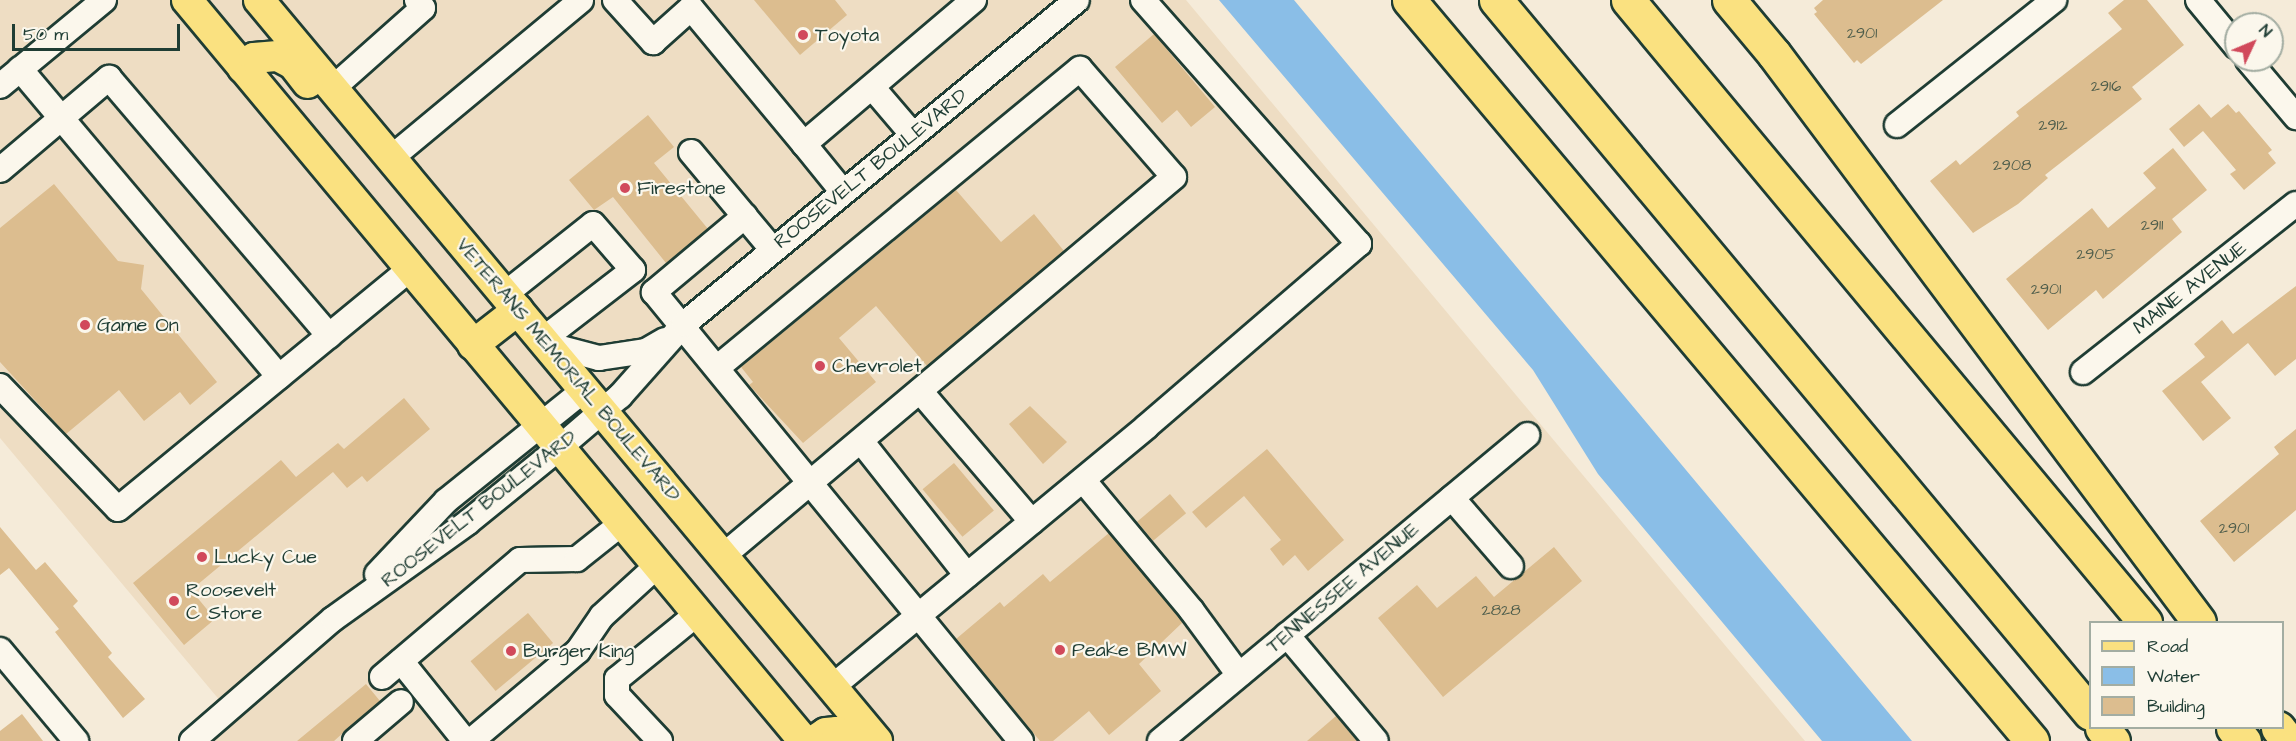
<!DOCTYPE html>
<style>
body{margin:0}
#map{position:relative;width:2296px;height:741px;overflow:hidden;background:#f5ebd9;font-family:"Architects Daughter",sans-serif}
div>[style]{position:absolute}
.built>*{inset:0;background:#eeddc3}
.water>*{inset:0;background:#8abee7}
.building>*{inset:0;background:#dcbd8f;transform-origin:0 0}
.roads{filter:drop-shadow(2px 0 #1f3d34) drop-shadow(-2px 0 #1f3d34) drop-shadow(0 2px #1f3d34) drop-shadow(0 -2px #1f3d34)}
.minor>*{height:24px;margin:-12px;padding:0 12px;transform-origin:12px;border-radius:12px;background:#fbf7ec}
.major>*{height:30px;margin:-15px;padding:0 15px;transform-origin:15px;border-radius:15px;background:#fae180}
.highway>*{height:33px;margin:-16.5px;padding:0 16.5px;transform-origin:16.5px;border-radius:16.5px;background:#fae180}
.dots>*{width:16px;height:16px;translate:-50% -50%;box-sizing:border-box;border:3px solid #fbf7ec;border-radius:50%}
span{translate:-50% -50%;white-space:nowrap;text-align:center;line-height:1.15;-webkit-text-stroke:4.5px #fbf7ec;paint-order:stroke}
.number-label{font-size:16px;color:#4e5d4b}
.number-label span{-webkit-text-stroke-width:0}
.poi-label{font-size:20px;color:#1f3d34}
.left{translate:0 -50%;text-align:left}
.street-label{font-size:20px;color:#1f3d34}
.legend{position:absolute;left:2089px;top:621px;width:195px;height:108px;box-sizing:border-box;background:#fbf7ec;border:2px solid #a3ada2;margin:0;padding:8px 10px;list-style:none;font-size:18px;color:#1f3d34}
.legend li{display:flex;align-items:center;gap:12px;height:30px}
.legend b{width:30px;border:2px solid #a3ada2}
.north{position:absolute;left:2224px;top:12px;width:60px;height:60px;box-sizing:border-box;background:#fbf7ec;border:2px solid #a3ada2;border-radius:50%;rotate:46deg;font-size:16px;font-weight:700;line-height:24px;text-align:center;color:#1f3d34}
.north::after{content:'';display:block;margin:auto;width:21px;height:27px;background:#d1495b;clip-path:polygon(50% 0,100% 100%,50% 72%,0 100%)}
.scale{position:absolute;left:12px;top:24px;width:168px;height:27px;box-sizing:border-box;border:3px solid #1f3d34;border-top:0;padding-left:8px;font-size:18px;line-height:21px;white-space:nowrap;color:#1f3d34;-webkit-text-stroke:4px #fbf7ec;paint-order:stroke}
</style>
<div id="map">
<div class="built">
<div style="clip-path:polygon(0 0,1186px 0,1805px 741px,214px 741px,237px 721px,0 438px)"></div>
</div>
<div class="water">
<div style="clip-path:polygon(1219px 0,1294px 0,1912px 741px,1822px 741px,1598px 474px,1533px 370px)"></div>
</div>
<div class="building">
<div style="clip-path:polygon(754px 0,835px 0,847px 15px,800px 55px)"></div>
<div style="clip-path:polygon(1823px 0,1943px 0,1861px 64px,1857px 60px,1854px 63px,1814px 14px,1817px 12px,1814px 8px)"></div>
<div style="clip-path:polygon(2124px 0,2147px 0,2184px 45px,2132px 87px,2142px 99px,2045px 175px,2048px 178px,2018px 204px,1973px 233px,1930px 181px,1956px 160px,1960px 165px,2019px 116px,2016px 112px,2122px 29px,2108px 13px)"></div>
<div style="clip-path:polygon(1154px 34px,1215px 107px,1191px 127px,1177px 110px,1162px 123px,1115px 67px)"></div>
<div style="clip-path:polygon(2199px 104px,2211px 118px,2228px 104px,2236px 113px,2239px 111px,2272px 150px,2268px 153px,2276px 163px,2244px 190px,2230px 174px,2236px 170px,2203px 131px,2184px 147px,2169px 129px)"></div>
<div style="clip-path:polygon(648px 115px,674px 147px,654px 163px,708px 229px,666px 263px,613px 197px,594px 210px,569px 180px)"></div>
<div style="clip-path:polygon(2173px 148px,2207px 190px,2172px 219px,2182px 232px,2103px 299px,2096px 290px,2048px 330px,2006px 279px,2092px 208px,2108px 228px,2156px 188px,2143px 173px)"></div>
<div style="clip-path:polygon(54px 184px,118px 261px,144px 265px,141px 289px,217px 382px,190px 405px,180px 392px,144px 421px,119px 390px,66px 434px,0 362px,0 228px)"></div>
<div style="clip-path:polygon(956px 190px,1001px 242px,1034px 214px,1064px 251px,927px 366px,876px 306px,839px 338px,876px 382px,803px 443px,749px 385px,753px 382px,741px 367px)"></div>
<div style="clip-path:polygon(2296px 286px,2296px 359px,2275px 376px,2248px 343px,2201px 382px,2231px 418px,2203px 441px,2162px 391px,2205px 357px,2194px 344px,2222px 320px,2233px 334px)"></div>
<div style="clip-path:polygon(404px 398px,430px 429px,367px 482px,362px 476px,347px 488px,333px 472px,191px 590px,215px 619px,184px 645px,133px 583px,281px 460px,296px 477px,338px 443px,344px 449px)"></div>
<div style="clip-path:polygon(1030px 406px,1067px 442px,1043px 464px,1009px 424px)"></div>
<div style="clip-path:polygon(2296px 429px,2296px 510px,2234px 562px,2200px 521px,2279px 454px,2274px 447px)"></div>
<div style="clip-path:polygon(1267px 449px,1344px 540px,1308px 571px,1295px 555px,1283px 566px,1270px 549px,1281px 540px,1244px 496px,1206px 528px,1192px 512px)"></div>
<div style="left:954px;top:463px;width:62px;height:41px;rotate:50deg"></div>
<div style="left:1170px;top:494px;width:25px;height:43px;rotate:50deg"></div>
<div style="clip-path:polygon(0 527px,36px 570px,45px 562px,78px 601px,73px 606px,112px 653px,108px 657px,145px 699px,123px 718px,55px 632px,59px 629px,9px 568px,0 575px)"></div>
<div style="clip-path:polygon(1109px 533px,1183px 622px,1139px 664px,1161px 691px,1109px 735px,1089px 711px,1053px 741px,1040px 741px,956px 639px,1000px 602px,1004px 607px,1043px 574px,1050px 582px)"></div>
<div style="clip-path:polygon(1554px 547px,1582px 581px,1443px 697px,1378px 618px,1417px 585px,1437px 608px,1476px 576px,1494px 597px)"></div>
<div style="left:528px;top:613px;width:39px;height:75px;rotate:50deg"></div>
<div style="clip-path:polygon(366px 684px,380px 701px,344px 732px,334px 741px,297px 741px)"></div>
<div style="clip-path:polygon(22px 714px,43px 741px,0 741px,0 731px)"></div>
<div style="clip-path:polygon(1336px 716px,1357px 741px,1307px 741px)"></div>
</div>
<div class="roads">
<div class="minor">
<div style="left:615px;top:0;width:57px;rotate:47.9deg"></div>
<div style="left:653px;top:42px;width:51px;rotate:-41.8deg"></div>
<div style="left:691px;top:8px;width:177px;rotate:50.3deg"></div>
<div style="left:804px;top:144px;width:223px;rotate:-40.3deg"></div>
<div style="left:2198px;top:0;width:60px;rotate:50.4deg"></div>
<div style="left:2248px;top:60px;width:75px;rotate:49.9deg"></div>
<div style="left:20px;top:69px;width:402px;rotate:49.9deg"></div>
<div style="left:0;top:86px;width:135px;rotate:-39.6deg"></div>
<div style="left:872px;top:87px;width:63px;rotate:49.5deg"></div>
<div style="left:333px;top:88px;width:120px;rotate:-41.6deg"></div>
<div style="left:423px;top:8px;width:10px;rotate:-127deg"></div>
<div style="left:1897px;top:125px;width:201px;rotate:-38.5deg"></div>
<div style="left:804px;top:144px;width:62px;rotate:50.9deg"></div>
<div style="left:691px;top:152px;width:128px;rotate:50.1deg"></div>
<div style="left:391px;top:158px;width:247px;rotate:-39.7deg"></div>
<div style="left:0;top:170px;width:143px;rotate:-40.2deg"></div>
<div style="left:109px;top:78px;width:339px;rotate:49.5deg"></div>
<div style="left:745px;top:216px;width:119px;rotate:140.1deg"></div>
<div style="left:654px;top:292px;width:580px;rotate:50.74deg"></div>
<div style="left:505px;top:294px;width:112px;rotate:-38.5deg"></div>
<div style="left:593px;top:224px;width:61px;rotate:49deg"></div>
<div style="left:633px;top:270px;width:115px;rotate:142.4deg"></div>
<div style="left:546px;top:344px;width:55px;rotate:14.8deg"></div>
<div style="left:599px;top:358px;width:48px;rotate:-8.5deg"></div>
<div style="left:646px;top:351px;width:22px;rotate:-30deg"></div>
<div style="left:718px;top:367px;width:469px;rotate:-39.5deg"></div>
<div style="left:1080px;top:69px;width:143px;rotate:49deg"></div>
<div style="left:1174px;top:177px;width:589px;rotate:139.96deg"></div>
<div style="left:2083px;top:372px;width:271px;rotate:-38.3deg"></div>
<div style="left:0;top:386px;width:170px;rotate:46.2deg"></div>
<div style="left:118px;top:509px;width:378px;rotate:-39.4deg"></div>
<div style="left:920px;top:391px;width:172px;rotate:49.5deg"></div>
<div style="left:861px;top:441px;width:171px;rotate:51.7deg"></div>
<div style="left:1083px;top:480px;width:170px;rotate:50.2deg"></div>
<div style="left:1192px;top:611px;width:79px;rotate:53.7deg"></div>
<div style="left:1452px;top:498px;width:90px;rotate:49.1deg"></div>
<div style="left:377px;top:574px;width:100px;rotate:-46.6deg"></div>
<div style="left:446px;top:501px;width:177px;rotate:-38.8deg"></div>
<div style="left:1287px;top:635px;width:138px;rotate:50deg"></div>
<div style="left:0;top:650px;width:119px;rotate:50.1deg"></div>
<div style="left:401px;top:661px;width:102px;rotate:51.3deg"></div>
<div style="left:382px;top:677px;width:181px;rotate:-40.3deg"></div>
<div style="left:520px;top:560px;width:57px;rotate:-1deg"></div>
<div style="left:577px;top:559px;width:56px;rotate:-38.5deg"></div>
<div style="left:832px;top:687px;width:408px;rotate:-39.6deg"></div>
<div style="left:1146px;top:427px;width:281px;rotate:-40.7deg"></div>
<div style="left:1359px;top:244px;width:326px;rotate:-131.5deg"></div>
<div style="left:192px;top:741px;width:186px;rotate:-40.9deg"></div>
<div style="left:333px;top:619px;width:165px;rotate:-35.6deg"></div>
<div style="left:467px;top:523px;width:117px;rotate:-39.1deg"></div>
<div style="left:558px;top:449px;width:82px;rotate:-40.5deg"></div>
<div style="left:620px;top:396px;width:96px;rotate:-48.4deg"></div>
<div style="left:684px;top:324px;width:509px;rotate:-39.5deg"></div>
<div style="left:355px;top:741px;width:60px;rotate:-40.3deg"></div>
<div style="left:471px;top:741px;width:140px;rotate:-40.1deg"></div>
<div style="left:578px;top:651px;width:42px;rotate:-55.6deg"></div>
<div style="left:602px;top:616px;width:74px;rotate:-42.3deg"></div>
<div style="left:660px;top:741px;width:63px;rotate:-133.1deg"></div>
<div style="left:617px;top:695px;width:16px;rotate:-90deg"></div>
<div style="left:617px;top:679px;width:103px;rotate:-39.1deg"></div>
<div style="left:1160px;top:741px;width:478px;rotate:-39.8deg"></div>
</div>
<div class="major">
<div style="left:187px;top:0;width:964px;rotate:50.22deg"></div>
<div style="left:259px;top:0;width:965px;rotate:50.17deg"></div>
<div style="left:243px;top:68px;width:15px;rotate:-42deg"></div>
<div style="left:254px;top:58px;width:24px;rotate:-5deg"></div>
<div style="left:278px;top:56px;width:17px;rotate:28deg"></div>
<div style="left:293px;top:64px;width:24px;rotate:52deg"></div>
<div style="left:473px;top:345px;width:57px;rotate:-37.9deg"></div>
<div style="left:814px;top:741px;width:14px;rotate:-34deg"></div>
<div style="left:826px;top:733px;width:11px;rotate:-5deg"></div>
<div style="left:837px;top:732px;width:17px;rotate:33deg"></div>
</div>
<div class="highway">
<div style="left:1409px;top:0;width:968px;rotate:49.94deg"></div>
<div style="left:1496px;top:0;width:928px;rotate:50.2deg"></div>
<div style="left:1628px;top:0;width:809px;rotate:50.27deg"></div>
<div style="left:1729px;top:0;width:70px;rotate:50.2deg"></div>
<div style="left:1774px;top:54px;width:709px;rotate:53.19deg"></div>
<div style="left:2102px;top:728px;width:17px;rotate:50deg"></div>
<div style="left:2233px;top:728px;width:17px;rotate:50deg"></div>
<div style="left:2278px;top:728px;width:16px;rotate:52deg"></div>
</div>
</div>
<div class="dots">
<div style="left:803px;top:35px;background:#d1495b"></div>
<div style="left:625px;top:188px;background:#d1495b"></div>
<div style="left:85px;top:325px;background:#d1495b"></div>
<div style="left:820px;top:366px;background:#d1495b"></div>
<div style="left:202px;top:557px;background:#d1495b"></div>
<div style="left:174px;top:601px;background:#d1495b"></div>
<div style="left:1060px;top:650px;background:#d1495b"></div>
<div style="left:511px;top:651px;background:#d1495b"></div>
</div>
<div class="number-label">
<span style="left:1862px;top:33px">2901</span>
<span style="left:2106px;top:86px">2916</span>
<span style="left:2053px;top:125px">2912</span>
<span style="left:2012px;top:165px">2908</span>
<span style="left:2152px;top:225px">2911</span>
<span style="left:2096px;top:254px">2905</span>
<span style="left:2046px;top:289px">2901</span>
<span style="left:2234px;top:528px">2901</span>
<span style="left:1501px;top:610px">2828</span>
</div>
<div class="poi-label">
<span class="left" style="left:815px;top:35px">Toyota</span>
<span class="left" style="left:637px;top:188px">Firestone</span>
<span class="left" style="left:97px;top:325px">Game On</span>
<span class="left" style="left:832px;top:366px">Chevrolet</span>
<span class="left" style="left:214px;top:557px">Lucky Cue</span>
<span class="left" style="left:186px;top:602px">Roosevelt<br>C Store</span>
<span class="left" style="left:1072px;top:650px">Peake BMW</span>
<span class="left" style="left:523px;top:651px">Burger King</span>
</div>
<div class="street-label">
<span style="left:871px;top:169px;rotate:-39deg">ROOSEVELT BOULEVARD</span>
<span style="left:2190px;top:288px;rotate:-38deg">MAINE AVENUE</span>
<span style="left:568px;top:370px;rotate:50deg">VETERANS MEMORIAL BOULEVARD</span>
<span style="left:479px;top:509px;rotate:-38deg">ROOSEVELT BOULEVARD</span>
<span style="left:1343px;top:588px;rotate:-40deg">TENNESSEE AVENUE</span>
</div>
<ul class="legend">
<li><b style="height:8px;background:#fae180"></b>Road</li>
<li><b style="height:16px;background:#8abee7"></b>Water</li>
<li><b style="height:16px;background:#dcbd8f"></b>Building</li>
</ul>
<div class="north">N</div>
<div class="scale">50 m</div>
</div>
